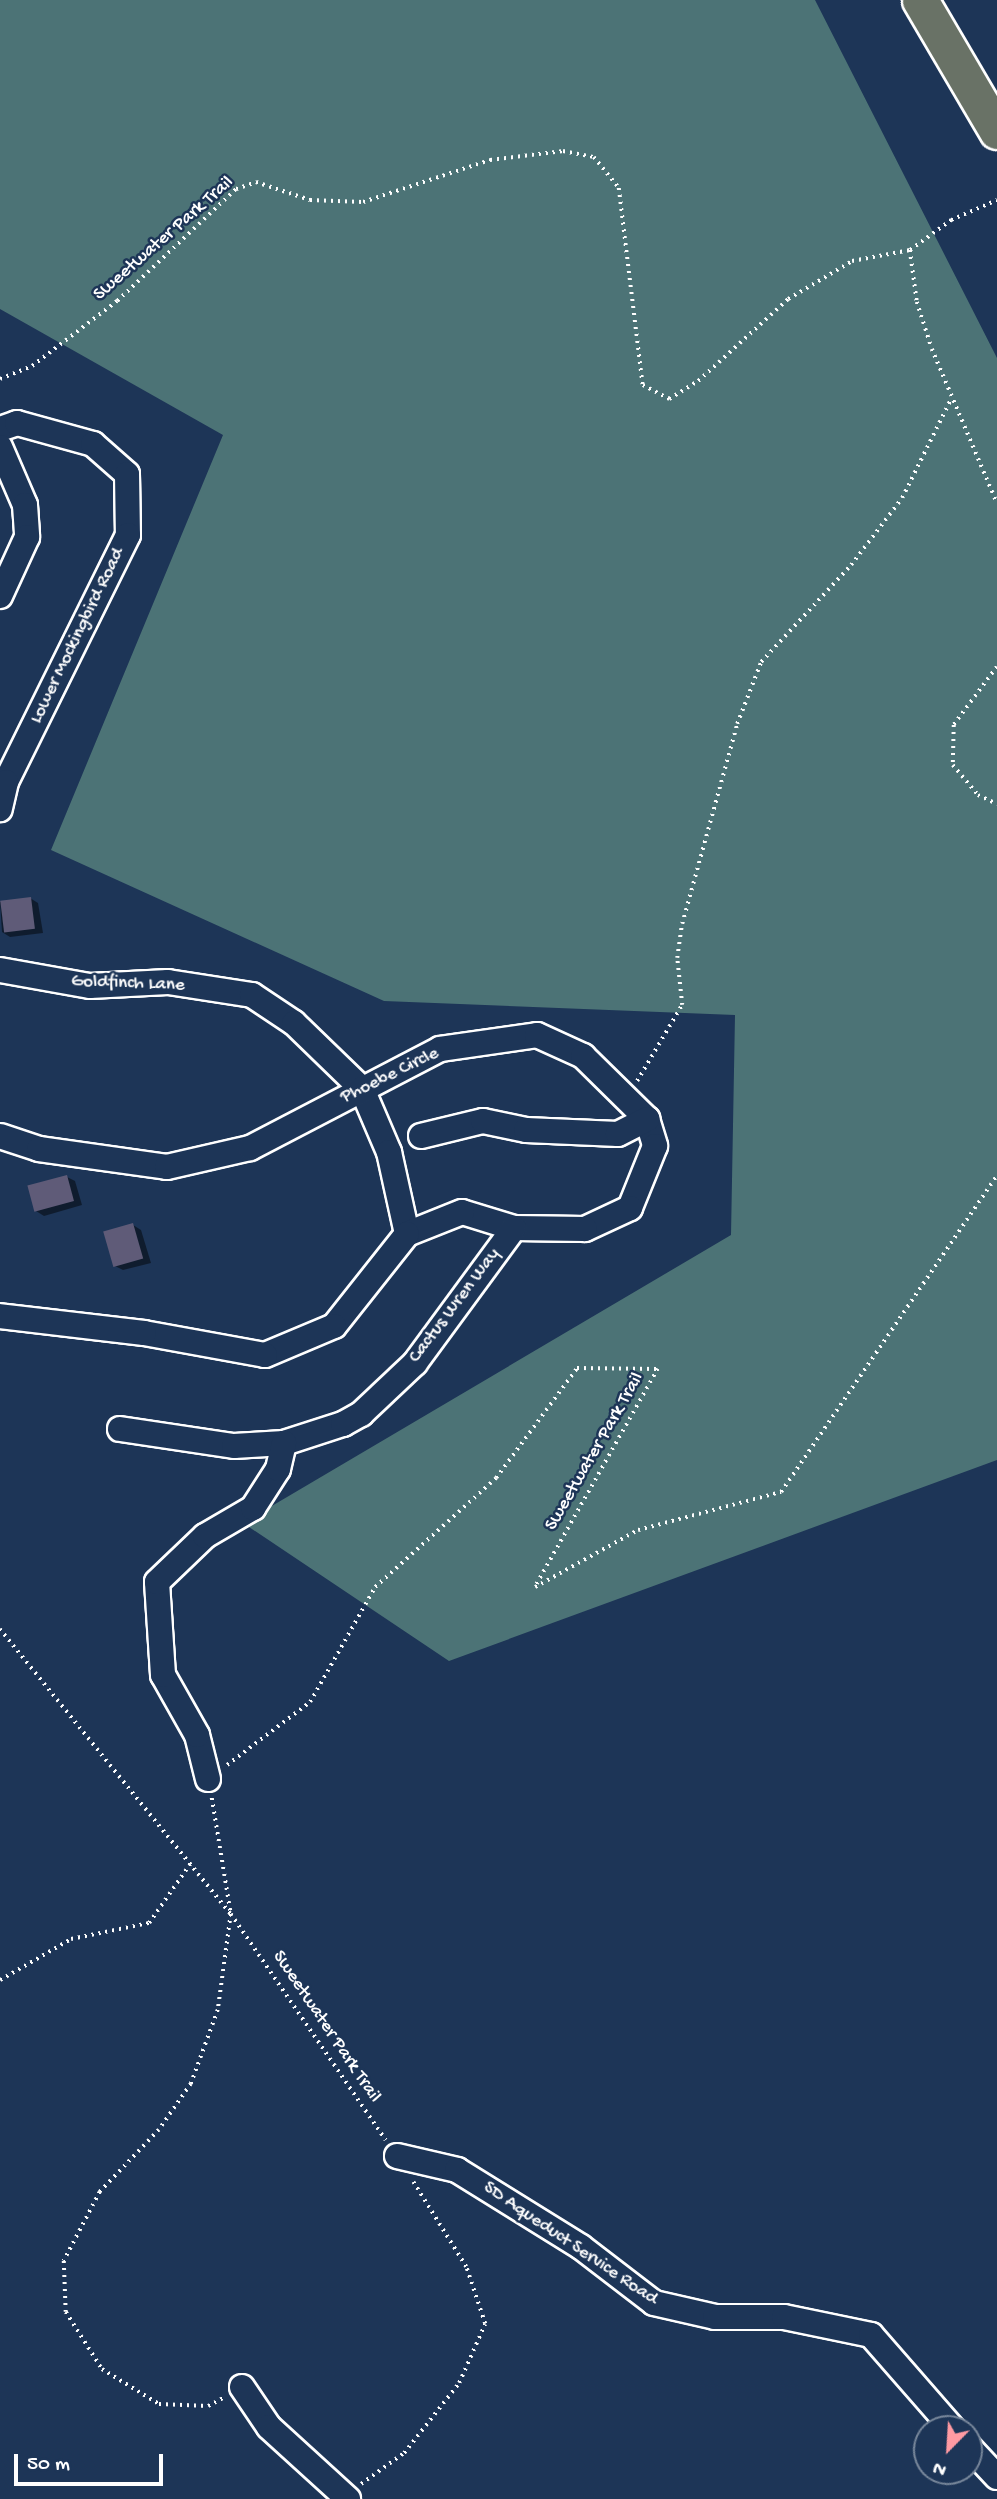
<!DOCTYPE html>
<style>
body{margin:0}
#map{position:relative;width:997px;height:2499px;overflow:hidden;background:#1d3557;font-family:"Gochi Hand",sans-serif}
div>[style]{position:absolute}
.green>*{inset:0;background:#4c7376}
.shadow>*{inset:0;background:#0007}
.building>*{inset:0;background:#5f5b78;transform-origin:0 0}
.path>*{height:3.5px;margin-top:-1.75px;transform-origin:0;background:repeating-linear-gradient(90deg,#fff 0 2px,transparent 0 7px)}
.roads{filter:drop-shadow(2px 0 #fff) drop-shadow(-2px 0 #fff) drop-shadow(0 2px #fff) drop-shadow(0 -2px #fff)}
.minor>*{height:24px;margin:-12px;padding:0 12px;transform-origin:12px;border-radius:12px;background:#1d3557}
.highway>*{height:35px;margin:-17.5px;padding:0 17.5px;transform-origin:17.5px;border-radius:17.5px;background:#697266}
span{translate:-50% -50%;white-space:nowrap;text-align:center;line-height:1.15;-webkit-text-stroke:5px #1d3557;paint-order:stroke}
.street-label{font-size:19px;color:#fff}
.north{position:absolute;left:913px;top:2415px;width:70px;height:70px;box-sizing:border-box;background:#1d3557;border:2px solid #77869a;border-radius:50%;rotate:204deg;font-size:19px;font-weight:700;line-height:28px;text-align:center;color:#fff}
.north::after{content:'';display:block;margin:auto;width:24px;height:32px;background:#ff9aa2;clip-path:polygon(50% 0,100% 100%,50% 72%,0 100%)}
.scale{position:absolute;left:14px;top:2454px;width:149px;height:32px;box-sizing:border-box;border:4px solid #fff;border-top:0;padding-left:9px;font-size:21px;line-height:24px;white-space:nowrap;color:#fff;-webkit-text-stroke:5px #1d3557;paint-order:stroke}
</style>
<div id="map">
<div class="green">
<div style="clip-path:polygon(0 0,815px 0,997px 358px,997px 1460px,449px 1661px,243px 1523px,731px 1235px,735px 1015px,384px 1001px,51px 850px,223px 435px,0 309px)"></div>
</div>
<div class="shadow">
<div style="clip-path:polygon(30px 898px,38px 903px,43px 933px,10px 937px,2px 932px,0 902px)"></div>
<div style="clip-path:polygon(67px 1177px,75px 1181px,82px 1205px,44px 1216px,36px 1211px)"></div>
<div style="clip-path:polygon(133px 1225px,141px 1230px,151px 1263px,123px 1270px,115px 1266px)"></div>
</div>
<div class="building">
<div style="left:31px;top:897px;width:32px;height:31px;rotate:83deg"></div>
<div style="left:67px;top:1175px;width:27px;height:41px;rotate:75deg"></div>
<div style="left:133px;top:1223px;width:37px;height:31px;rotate:74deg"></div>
</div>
<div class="path">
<div style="left:910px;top:250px;width:52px;rotate:82.3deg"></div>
<div style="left:917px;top:302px;width:49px;rotate:72.3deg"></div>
<div style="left:932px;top:349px;width:167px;rotate:67.1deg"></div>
<div style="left:0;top:379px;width:35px;rotate:-22deg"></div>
<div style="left:32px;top:366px;width:107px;rotate:-37.4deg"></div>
<div style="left:117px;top:301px;width:163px;rotate:-43.3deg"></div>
<div style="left:236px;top:189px;width:21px;rotate:-19deg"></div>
<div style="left:256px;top:182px;width:57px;rotate:18.4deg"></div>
<div style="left:310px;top:200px;width:53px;rotate:2.2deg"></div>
<div style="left:363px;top:202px;width:134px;rotate:-18.3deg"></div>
<div style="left:490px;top:160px;width:74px;rotate:-7deg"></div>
<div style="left:563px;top:151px;width:32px;rotate:11deg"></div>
<div style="left:594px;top:157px;width:40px;rotate:51deg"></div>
<div style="left:619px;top:188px;width:198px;rotate:83.1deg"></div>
<div style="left:643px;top:385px;width:30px;rotate:28deg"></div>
<div style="left:669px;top:399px;width:34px;rotate:-32deg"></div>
<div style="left:698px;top:381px;width:122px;rotate:-42.3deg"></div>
<div style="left:788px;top:299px;width:74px;rotate:-30.7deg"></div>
<div style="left:852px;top:261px;width:59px;rotate:-10.7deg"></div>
<div style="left:910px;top:250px;width:51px;rotate:-36.2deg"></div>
<div style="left:951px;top:220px;width:50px;rotate:-23.5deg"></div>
<div style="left:997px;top:667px;width:72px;rotate:126.6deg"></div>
<div style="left:954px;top:725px;width:40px;rotate:91.4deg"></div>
<div style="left:953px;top:765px;width:39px;rotate:50deg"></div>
<div style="left:978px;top:795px;width:21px;rotate:25deg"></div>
<div style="left:637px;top:1081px;width:88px;rotate:-59.4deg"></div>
<div style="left:682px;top:1005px;width:47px;rotate:-96.1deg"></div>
<div style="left:677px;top:958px;width:34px;rotate:-82deg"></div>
<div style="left:682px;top:924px;width:207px;rotate:-74.6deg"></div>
<div style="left:737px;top:724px;width:66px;rotate:-68.8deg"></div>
<div style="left:761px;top:662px;width:132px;rotate:-47.1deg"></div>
<div style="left:851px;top:565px;width:84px;rotate:-52.7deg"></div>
<div style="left:902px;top:498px;width:110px;rotate:-63.7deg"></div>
<div style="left:0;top:1629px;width:367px;rotate:51deg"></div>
<div style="left:231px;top:1914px;width:274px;rotate:55.6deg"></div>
<div style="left:227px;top:1765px;width:104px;rotate:-37.2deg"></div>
<div style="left:310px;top:1702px;width:132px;rotate:-60.5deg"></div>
<div style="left:375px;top:1587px;width:163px;rotate:-42deg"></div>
<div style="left:496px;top:1478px;width:137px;rotate:-53.6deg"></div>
<div style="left:577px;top:1368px;width:81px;rotate:0.7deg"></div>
<div style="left:658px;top:1369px;width:250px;rotate:119.4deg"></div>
<div style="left:535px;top:1587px;width:118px;rotate:-29deg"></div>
<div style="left:638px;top:1530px;width:148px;rotate:-14.9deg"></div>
<div style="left:781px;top:1492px;width:384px;rotate:-55.7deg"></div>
<div style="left:212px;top:1798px;width:118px;rotate:80.7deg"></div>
<div style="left:231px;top:1914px;width:97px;rotate:97.7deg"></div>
<div style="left:218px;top:2010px;width:79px;rotate:110deg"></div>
<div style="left:191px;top:2084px;width:56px;rotate:124.8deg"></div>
<div style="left:159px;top:2130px;width:86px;rotate:133.6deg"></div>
<div style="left:100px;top:2192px;width:78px;rotate:117.6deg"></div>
<div style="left:64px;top:2261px;width:51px;rotate:87.8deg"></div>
<div style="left:66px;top:2312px;width:67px;rotate:57.7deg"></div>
<div style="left:102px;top:2369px;width:67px;rotate:31.6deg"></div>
<div style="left:159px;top:2404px;width:49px;rotate:2.3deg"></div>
<div style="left:208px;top:2406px;width:19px;rotate:-28deg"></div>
<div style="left:0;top:1980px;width:82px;rotate:-30deg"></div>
<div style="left:71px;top:1939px;width:80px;rotate:-11.6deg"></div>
<div style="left:149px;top:1923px;width:72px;rotate:-55.2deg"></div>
<div style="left:361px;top:2484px;width:53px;rotate:-35.8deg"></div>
<div style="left:404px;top:2453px;width:89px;rotate:-51.8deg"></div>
<div style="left:459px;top:2383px;width:64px;rotate:-66.2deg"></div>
<div style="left:485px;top:2324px;width:60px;rotate:-108.4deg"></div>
<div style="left:466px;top:2267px;width:100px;rotate:-121.9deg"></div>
</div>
<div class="roads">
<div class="minor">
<div style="left:0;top:429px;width:18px;rotate:-19deg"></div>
<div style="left:17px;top:423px;width:79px;rotate:15.4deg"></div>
<div style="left:93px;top:444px;width:45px;rotate:41.4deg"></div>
<div style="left:127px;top:474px;width:61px;rotate:89.1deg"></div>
<div style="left:128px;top:535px;width:275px;rotate:116.3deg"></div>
<div style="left:6px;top:782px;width:28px;rotate:103deg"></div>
<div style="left:0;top:447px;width:63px;rotate:66.7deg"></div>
<div style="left:25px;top:505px;width:32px;rotate:86deg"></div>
<div style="left:27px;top:537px;width:65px;rotate:114.6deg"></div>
<div style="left:0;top:970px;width:91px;rotate:10.1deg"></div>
<div style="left:90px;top:986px;width:78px;rotate:-2.9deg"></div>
<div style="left:168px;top:982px;width:85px;rotate:8.8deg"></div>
<div style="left:252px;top:995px;width:50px;rotate:33.7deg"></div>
<div style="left:294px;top:1023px;width:95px;rotate:44.1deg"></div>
<div style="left:362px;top:1089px;width:69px;rotate:66.8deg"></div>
<div style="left:389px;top:1152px;width:84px;rotate:77.6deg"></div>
<div style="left:0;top:1136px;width:41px;rotate:18.4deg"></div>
<div style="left:39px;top:1149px;width:129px;rotate:8deg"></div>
<div style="left:167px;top:1167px;width:85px;rotate:-12.9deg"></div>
<div style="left:250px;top:1148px;width:214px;rotate:-27.5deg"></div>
<div style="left:440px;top:1049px;width:98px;rotate:-8.2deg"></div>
<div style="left:537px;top:1035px;width:51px;rotate:24.5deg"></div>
<div style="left:583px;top:1056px;width:90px;rotate:44.5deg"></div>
<div style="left:647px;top:1119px;width:28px;rotate:73deg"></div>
<div style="left:655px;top:1146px;width:67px;rotate:112deg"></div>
<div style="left:630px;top:1208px;width:50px;rotate:155deg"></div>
<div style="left:585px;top:1229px;width:71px;rotate:-179.2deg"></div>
<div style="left:514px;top:1228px;width:54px;rotate:-162.9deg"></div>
<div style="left:462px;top:1212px;width:59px;rotate:158.2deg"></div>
<div style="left:407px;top:1234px;width:117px;rotate:128.4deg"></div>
<div style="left:334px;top:1326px;width:75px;rotate:157.2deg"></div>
<div style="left:265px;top:1355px;width:123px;rotate:-169.7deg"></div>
<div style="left:144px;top:1333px;width:145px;rotate:-173.3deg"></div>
<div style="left:421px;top:1136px;width:64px;rotate:-13.6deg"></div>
<div style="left:483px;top:1121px;width:44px;rotate:11.8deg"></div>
<div style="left:526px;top:1130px;width:92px;rotate:2.5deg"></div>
<div style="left:618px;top:1134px;width:33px;rotate:-27deg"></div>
<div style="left:120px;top:1429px;width:115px;rotate:8.5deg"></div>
<div style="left:234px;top:1446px;width:50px;rotate:-3.4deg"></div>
<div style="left:284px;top:1443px;width:62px;rotate:-17.9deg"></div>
<div style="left:343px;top:1424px;width:21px;rotate:-29deg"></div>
<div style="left:361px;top:1414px;width:74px;rotate:-43.4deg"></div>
<div style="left:415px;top:1363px;width:167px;rotate:-53.7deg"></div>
<div style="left:208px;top:1779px;width:45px;rotate:-104deg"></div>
<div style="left:197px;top:1735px;width:69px;rotate:-119.5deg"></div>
<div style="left:163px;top:1675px;width:93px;rotate:-93.7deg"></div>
<div style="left:157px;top:1582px;width:66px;rotate:-43.8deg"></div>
<div style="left:205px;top:1536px;width:56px;rotate:-30.3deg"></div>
<div style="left:253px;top:1508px;width:46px;rotate:-57.3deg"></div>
<div style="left:278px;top:1469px;width:27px;rotate:-77deg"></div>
<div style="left:397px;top:2156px;width:62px;rotate:13.1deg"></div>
<div style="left:457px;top:2170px;width:146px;rotate:31.8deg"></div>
<div style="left:581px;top:2247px;width:92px;rotate:37.5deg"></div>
<div style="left:654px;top:2303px;width:63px;rotate:12.9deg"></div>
<div style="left:715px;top:2317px;width:69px"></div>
<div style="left:784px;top:2317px;width:89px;rotate:11.7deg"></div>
<div style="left:871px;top:2335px;width:125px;rotate:48.9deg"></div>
<div style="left:242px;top:2387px;width:48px;rotate:56deg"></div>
<div style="left:269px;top:2427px;width:107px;rotate:42.3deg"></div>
<div style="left:969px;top:2447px;width:41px;rotate:47deg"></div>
</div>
<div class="highway">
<div style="left:920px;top:0;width:152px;rotate:59.6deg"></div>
</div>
</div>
<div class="street-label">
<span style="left:164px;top:239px;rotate:-41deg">Sweetwater Park Trail</span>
<span style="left:78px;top:636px;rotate:-64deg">Lower Mockingbird Road</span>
<span style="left:128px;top:984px;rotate:2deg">Goldfinch Lane</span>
<span style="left:390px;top:1076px;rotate:-26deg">Phoebe Circle</span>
<span style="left:455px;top:1306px;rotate:-53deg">Cactus Wren Way</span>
<span style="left:595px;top:1452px;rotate:-60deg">Sweetwater Park Trail</span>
<span style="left:326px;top:2027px;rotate:56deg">Sweetwater Park Trail</span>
<span style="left:570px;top:2244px;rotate:34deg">SD Aqueduct Service Road</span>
</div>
<div class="north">N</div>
<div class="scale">50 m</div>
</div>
